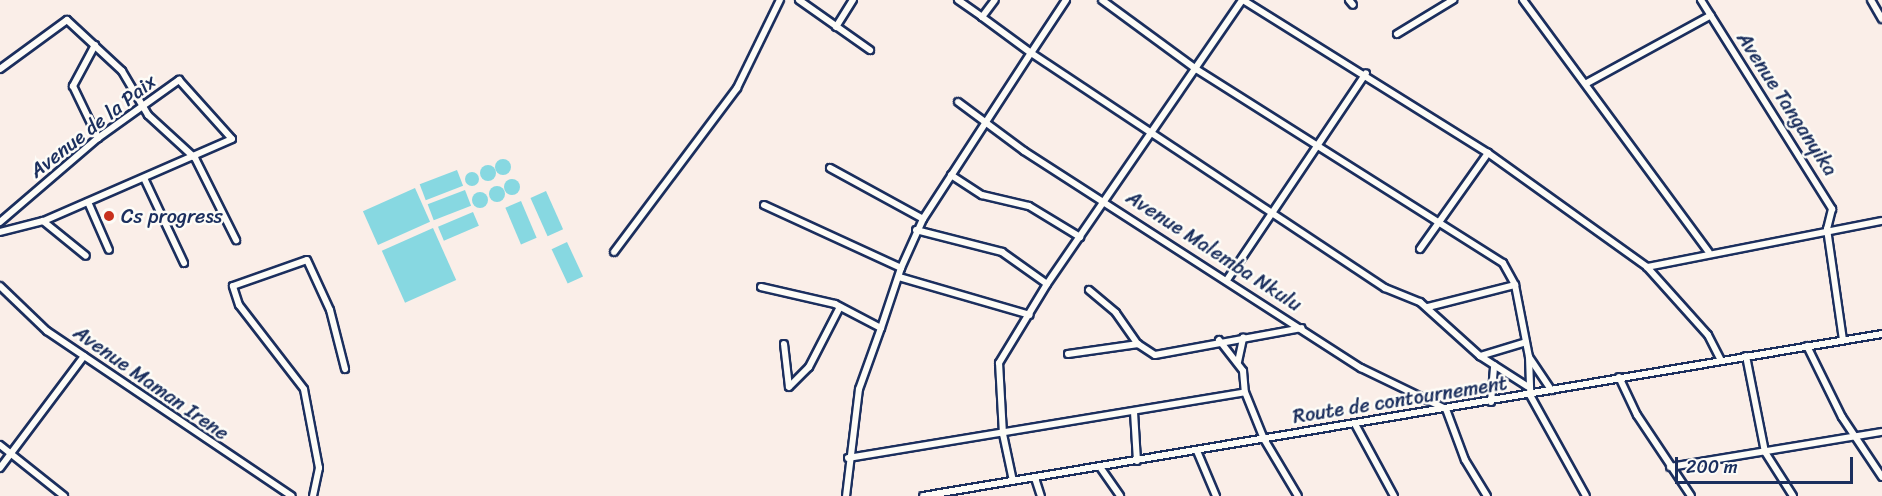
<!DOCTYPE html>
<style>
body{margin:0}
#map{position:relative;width:1882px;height:496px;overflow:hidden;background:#faeee8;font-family:Sriracha,sans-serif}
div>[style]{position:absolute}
.water>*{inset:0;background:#87d8e1;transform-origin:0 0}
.round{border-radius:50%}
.roads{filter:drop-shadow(2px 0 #1b2f5e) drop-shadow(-2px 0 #1b2f5e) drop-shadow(0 2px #1b2f5e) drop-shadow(0 -2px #1b2f5e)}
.minor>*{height:6px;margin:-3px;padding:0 3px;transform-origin:3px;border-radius:3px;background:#fdfcf7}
.dots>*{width:16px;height:16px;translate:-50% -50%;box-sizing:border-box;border:3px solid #fdfcf7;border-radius:50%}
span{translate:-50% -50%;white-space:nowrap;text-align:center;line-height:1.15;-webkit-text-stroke:5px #fdfcf7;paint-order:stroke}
.street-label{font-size:20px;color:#1b2f5e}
.poi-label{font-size:20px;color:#1b2f5e}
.left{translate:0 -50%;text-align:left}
.scale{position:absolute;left:1675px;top:457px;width:178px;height:27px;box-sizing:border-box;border:3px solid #1b2f5e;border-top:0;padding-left:8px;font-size:18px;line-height:21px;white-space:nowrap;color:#1b2f5e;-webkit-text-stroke:4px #fdfcf7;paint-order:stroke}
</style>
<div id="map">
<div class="water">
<div class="round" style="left:495px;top:159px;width:16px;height:16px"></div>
<div class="round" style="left:480px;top:165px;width:16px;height:16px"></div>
<div style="left:457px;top:170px;width:17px;height:40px;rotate:69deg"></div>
<div class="round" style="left:465px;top:172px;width:14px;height:14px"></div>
<div class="round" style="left:504px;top:179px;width:16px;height:16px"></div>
<div class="round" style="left:489px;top:186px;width:16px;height:16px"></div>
<div style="left:415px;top:188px;width:37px;height:57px;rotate:66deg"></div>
<div style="left:465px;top:190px;width:17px;height:40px;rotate:69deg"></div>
<div style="left:546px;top:191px;width:42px;height:17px;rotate:66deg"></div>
<div class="round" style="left:472px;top:192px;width:16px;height:16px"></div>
<div style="left:521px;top:201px;width:40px;height:17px;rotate:67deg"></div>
<div style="left:473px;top:212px;width:15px;height:38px;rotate:67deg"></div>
<div style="left:433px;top:228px;width:57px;height:56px;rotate:66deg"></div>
<div style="left:567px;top:242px;width:38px;height:17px;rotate:65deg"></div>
</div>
<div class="roads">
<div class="minor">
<div style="left:799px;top:0;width:87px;rotate:35.2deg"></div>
<div style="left:958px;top:0;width:29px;rotate:35deg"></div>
<div style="left:1066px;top:0;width:64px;rotate:123.4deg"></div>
<div style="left:1031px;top:53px;width:425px;rotate:33.6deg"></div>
<div style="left:1385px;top:288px;width:38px;rotate:22deg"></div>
<div style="left:1420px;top:302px;width:81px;rotate:42deg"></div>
<div style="left:1480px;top:356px;width:56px;rotate:32.6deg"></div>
<div style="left:1102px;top:0;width:117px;rotate:36.3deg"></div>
<div style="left:1196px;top:69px;width:363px;rotate:32.3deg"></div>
<div style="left:1503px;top:263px;width:25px;rotate:61deg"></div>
<div style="left:1515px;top:285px;width:73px;rotate:79deg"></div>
<div style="left:1529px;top:357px;width:40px;rotate:56deg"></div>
<div style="left:1243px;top:0;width:289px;rotate:32deg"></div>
<div style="left:1488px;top:153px;width:196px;rotate:35.6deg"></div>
<div style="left:1647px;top:267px;width:91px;rotate:48.1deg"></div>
<div style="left:1708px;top:335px;width:28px;rotate:63deg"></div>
<div style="left:1349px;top:0;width:6px;rotate:51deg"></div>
<div style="left:1523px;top:0;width:313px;rotate:53.6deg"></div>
<div style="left:1701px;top:0;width:247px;rotate:57.9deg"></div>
<div style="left:1832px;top:209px;width:21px;rotate:104deg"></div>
<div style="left:1827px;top:229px;width:112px;rotate:81.8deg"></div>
<div style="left:1871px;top:0;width:22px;rotate:60deg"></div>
<div style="left:836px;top:27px;width:32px;rotate:-58deg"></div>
<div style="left:1397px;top:34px;width:66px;rotate:-31.3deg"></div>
<div style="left:95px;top:45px;width:47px;rotate:118.2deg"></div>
<div style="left:73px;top:86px;width:58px;rotate:64.3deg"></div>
<div style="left:0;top:69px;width:83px;rotate:-36.2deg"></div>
<div style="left:67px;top:20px;width:75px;rotate:42.8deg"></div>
<div style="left:122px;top:71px;width:51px;rotate:59.4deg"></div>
<div style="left:148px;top:115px;width:64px;rotate:42.5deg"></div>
<div style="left:195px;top:158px;width:92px;rotate:63.4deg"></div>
<div style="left:1587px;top:83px;width:141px;rotate:-28.7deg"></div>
<div style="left:958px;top:102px;width:82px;rotate:36.6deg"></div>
<div style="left:1024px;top:151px;width:401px;rotate:32.8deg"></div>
<div style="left:1361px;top:368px;width:94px;rotate:25.8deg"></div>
<div style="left:1446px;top:409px;width:54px;rotate:69.6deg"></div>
<div style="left:1465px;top:460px;width:42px;rotate:58.6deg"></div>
<div style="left:830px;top:168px;width:106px;rotate:28.7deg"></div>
<div style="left:951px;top:175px;width:37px;rotate:33deg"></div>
<div style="left:982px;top:195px;width:48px;rotate:13.2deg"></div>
<div style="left:1029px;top:206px;width:60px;rotate:31.3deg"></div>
<div style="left:144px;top:178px;width:94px;rotate:64.8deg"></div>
<div style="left:88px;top:202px;width:52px;rotate:66.4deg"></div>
<div style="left:764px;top:205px;width:151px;rotate:24.7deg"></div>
<div style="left:901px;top:268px;width:63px;rotate:108.4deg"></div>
<div style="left:43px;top:221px;width:55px;rotate:39.1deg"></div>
<div style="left:0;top:222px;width:129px;rotate:-40.6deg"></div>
<div style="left:98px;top:138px;width:100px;rotate:-35.6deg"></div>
<div style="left:179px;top:80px;width:79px;rotate:48.1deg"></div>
<div style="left:232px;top:139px;width:206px;rotate:156.5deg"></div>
<div style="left:43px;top:221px;width:44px;rotate:165.7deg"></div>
<div style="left:916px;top:230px;width:89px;rotate:14.3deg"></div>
<div style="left:1002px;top:252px;width:55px;rotate:35.4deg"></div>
<div style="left:1420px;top:249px;width:118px;rotate:-54.7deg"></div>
<div style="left:614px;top:252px;width:205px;rotate:-53.1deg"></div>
<div style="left:737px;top:88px;width:98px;rotate:-64deg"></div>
<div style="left:1647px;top:267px;width:239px;rotate:-11.1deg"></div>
<div style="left:901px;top:268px;width:54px;rotate:-65.8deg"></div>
<div style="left:923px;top:219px;width:198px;rotate:-57deg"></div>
<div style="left:1031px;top:53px;width:61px;rotate:-143.7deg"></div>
<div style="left:982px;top:17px;width:21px;rotate:-53deg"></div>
<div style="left:899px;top:277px;width:136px;rotate:16.2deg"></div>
<div style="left:1227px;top:280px;width:249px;rotate:-56.1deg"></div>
<div style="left:0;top:286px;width:65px;rotate:43.8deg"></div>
<div style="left:47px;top:331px;width:295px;rotate:34deg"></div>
<div style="left:761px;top:287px;width:76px;rotate:12.9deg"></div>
<div style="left:835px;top:304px;width:52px;rotate:27.6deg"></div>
<div style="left:881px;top:328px;width:65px;rotate:109.8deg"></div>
<div style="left:859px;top:389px;width:108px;rotate:96.9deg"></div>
<div style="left:1089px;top:290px;width:35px;rotate:40deg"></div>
<div style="left:1116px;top:313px;width:38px;rotate:55deg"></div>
<div style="left:1138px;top:344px;width:20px;rotate:33deg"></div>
<div style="left:1155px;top:355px;width:149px;rotate:-10.4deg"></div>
<div style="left:1428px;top:307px;width:90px;rotate:-14.2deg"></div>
<div style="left:1219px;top:340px;width:39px;rotate:52deg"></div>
<div style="left:1243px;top:371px;width:21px;rotate:85deg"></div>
<div style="left:1245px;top:392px;width:51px;rotate:68deg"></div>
<div style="left:1264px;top:439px;width:66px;rotate:59.2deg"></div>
<div style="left:784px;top:344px;width:43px;rotate:83.4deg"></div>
<div style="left:789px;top:387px;width:28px;rotate:-45deg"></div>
<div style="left:809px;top:367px;width:65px;rotate:-62.7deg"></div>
<div style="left:1807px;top:346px;width:79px;rotate:63.8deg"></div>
<div style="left:1842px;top:417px;width:72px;rotate:56.3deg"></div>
<div style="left:1068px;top:354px;width:71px;rotate:-8.1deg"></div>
<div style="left:1480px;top:356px;width:48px;rotate:-16.9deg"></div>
<div style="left:1746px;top:356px;width:98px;rotate:78.8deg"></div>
<div style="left:1765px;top:452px;width:52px;rotate:57.5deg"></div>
<div style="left:1529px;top:357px;width:38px;rotate:88deg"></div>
<div style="left:1530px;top:395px;width:115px;rotate:61deg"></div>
<div style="left:1238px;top:362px;width:25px;rotate:-78deg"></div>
<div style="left:1619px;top:377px;width:42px;rotate:64.7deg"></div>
<div style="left:1637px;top:415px;width:97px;rotate:56.3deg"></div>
<div style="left:1491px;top:402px;width:37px;rotate:-85deg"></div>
<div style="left:1134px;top:412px;width:49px;rotate:86.5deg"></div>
<div style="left:1355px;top:424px;width:82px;rotate:61.6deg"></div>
<div style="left:0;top:445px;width:82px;rotate:38.6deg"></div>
<div style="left:1197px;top:451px;width:49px;rotate:67.1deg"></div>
<div style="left:848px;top:458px;width:402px;rotate:-9.4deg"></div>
<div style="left:1100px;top:467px;width:35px;rotate:55deg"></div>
<div style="left:1670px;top:467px;width:215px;rotate:-9.4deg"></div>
<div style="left:0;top:468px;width:140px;rotate:-53.1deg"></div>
<div style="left:1035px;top:478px;width:19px;rotate:72deg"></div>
<div style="left:1013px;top:481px;width:48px;rotate:-102deg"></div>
<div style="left:1003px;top:434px;width:71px;rotate:-93.2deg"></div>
<div style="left:999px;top:363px;width:92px;rotate:-58.7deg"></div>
<div style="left:1047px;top:284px;width:345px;rotate:-55.5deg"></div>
<div style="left:313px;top:496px;width:29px;rotate:-78deg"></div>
<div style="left:319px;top:468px;width:80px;rotate:-100.8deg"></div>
<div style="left:304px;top:389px;width:106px;rotate:-127.7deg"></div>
<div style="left:239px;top:305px;width:20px;rotate:-108deg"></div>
<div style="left:233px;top:286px;width:78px;rotate:-19.4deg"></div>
<div style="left:307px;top:260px;width:55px;rotate:65.3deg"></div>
<div style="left:330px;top:310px;width:61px;rotate:75.7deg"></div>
<div style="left:923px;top:496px;width:973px;rotate:-9.59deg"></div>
</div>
</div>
<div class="dots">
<div style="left:109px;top:216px;background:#c8321e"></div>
</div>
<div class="street-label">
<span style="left:1787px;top:104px;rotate:57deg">Avenue Tanganyika</span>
<span style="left:93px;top:126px;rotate:-38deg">Avenue de la Paix</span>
<span style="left:1214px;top:251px;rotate:33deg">Avenue Malemba Nkulu</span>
<span style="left:151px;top:383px;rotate:35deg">Avenue Maman Irene</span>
<span style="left:1400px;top:400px;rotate:-9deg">Route de contournement</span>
</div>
<div class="poi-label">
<span class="left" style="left:121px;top:216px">Cs progress</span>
</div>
<div class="scale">200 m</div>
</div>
